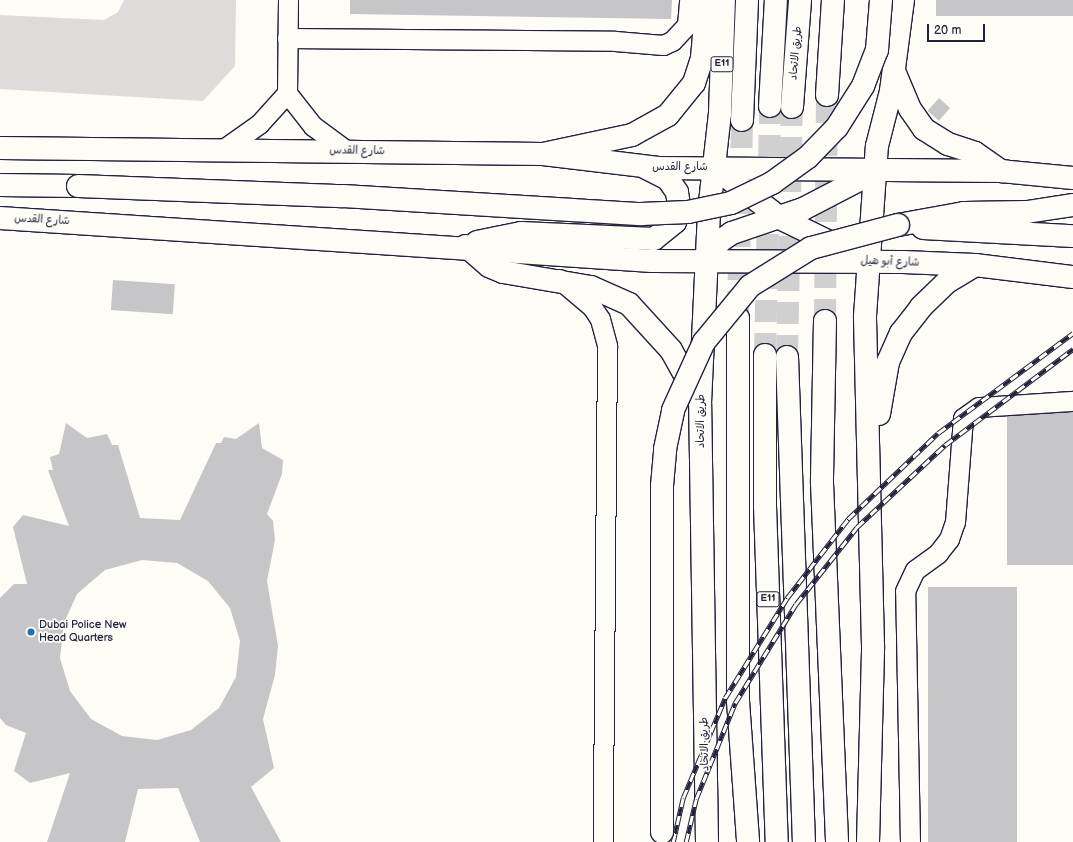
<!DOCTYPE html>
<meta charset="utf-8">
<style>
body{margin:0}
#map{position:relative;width:1073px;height:842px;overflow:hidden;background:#fdfcf7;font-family:"Balsamiq Sans","Playpen Sans Arabic",sans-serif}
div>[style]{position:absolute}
.green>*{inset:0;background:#dddcdb}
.building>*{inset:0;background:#c6c6c8;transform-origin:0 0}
.highway-tunnel>*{height:22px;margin-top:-11px;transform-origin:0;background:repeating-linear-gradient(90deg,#d1d0d1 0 22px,transparent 0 33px)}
.roads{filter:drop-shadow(1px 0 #22223b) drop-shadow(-1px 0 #22223b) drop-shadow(0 1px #22223b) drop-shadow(0 -1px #22223b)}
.street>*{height:19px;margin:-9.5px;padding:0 9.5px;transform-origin:9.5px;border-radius:9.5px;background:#fdfcf7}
.secondary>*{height:22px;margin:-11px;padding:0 11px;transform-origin:11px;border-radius:11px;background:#fdfcf7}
.primary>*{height:22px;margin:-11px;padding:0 11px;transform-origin:11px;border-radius:11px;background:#fdfcf7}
.highway>*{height:22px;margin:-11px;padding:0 11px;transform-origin:11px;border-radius:11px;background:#fdfcf7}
.rail>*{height:4.5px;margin-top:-2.25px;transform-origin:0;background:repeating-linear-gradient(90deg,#fdfcf7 0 9px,#22223b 0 18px);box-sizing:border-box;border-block:1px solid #22223b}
.bridges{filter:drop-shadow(1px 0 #22223b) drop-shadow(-1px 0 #22223b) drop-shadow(0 1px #22223b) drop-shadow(0 -1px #22223b)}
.primary-bridge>*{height:22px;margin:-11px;padding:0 11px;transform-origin:11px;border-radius:11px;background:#fdfcf7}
.highway-bridge>*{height:22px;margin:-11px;padding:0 11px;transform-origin:11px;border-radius:11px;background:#fdfcf7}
.dots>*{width:11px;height:11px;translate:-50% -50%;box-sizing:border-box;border:2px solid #fdfcf7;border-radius:50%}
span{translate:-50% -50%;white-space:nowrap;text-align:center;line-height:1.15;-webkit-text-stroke:3.5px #fdfcf7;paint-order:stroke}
.shield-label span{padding:1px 3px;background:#fdfcf7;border:1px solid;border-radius:3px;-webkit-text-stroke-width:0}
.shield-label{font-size:10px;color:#22223b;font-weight:700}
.street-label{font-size:11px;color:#22223b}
.poi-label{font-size:11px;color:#22223b}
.left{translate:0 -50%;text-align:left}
.scale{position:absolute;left:927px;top:24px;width:58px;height:18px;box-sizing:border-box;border:2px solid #22223b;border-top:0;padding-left:5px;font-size:12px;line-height:14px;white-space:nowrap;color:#22223b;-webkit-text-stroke:3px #fdfcf7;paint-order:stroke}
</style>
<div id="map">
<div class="green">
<div style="clip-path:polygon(124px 0,236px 0,235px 66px,203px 101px,0 89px,0 15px,104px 20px,118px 12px)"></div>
</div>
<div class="building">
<div style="clip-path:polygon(350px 0,672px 0,671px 19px,350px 14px)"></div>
<div style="left:936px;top:0;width:137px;height:16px"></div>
<div style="left:939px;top:98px;width:15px;height:17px;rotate:42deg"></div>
<div style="left:113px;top:280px;width:62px;height:30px;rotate:4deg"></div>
<div style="left:1073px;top:412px;width:153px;height:66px;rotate:90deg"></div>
<div style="clip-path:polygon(evenodd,66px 423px,87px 438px,107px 434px,112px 445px,118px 445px,140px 518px,180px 520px,216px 443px,221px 443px,224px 437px,236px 439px,259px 423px,262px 448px,283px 460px,282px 474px,267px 514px,273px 521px,275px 540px,267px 581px,278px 646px,275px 675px,263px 719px,274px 768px,251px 787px,281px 842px,200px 842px,178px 788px,138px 789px,125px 842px,47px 842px,70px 773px,30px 783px,14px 771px,26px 733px,6px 725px,0 718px,0 598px,14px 584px,27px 584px,13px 527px,23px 515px,69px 526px,48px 470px,53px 470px,50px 457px,59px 454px,66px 423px,142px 560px,177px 563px,208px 581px,230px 608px,240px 641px,236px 677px,219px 708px,191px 730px,157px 740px,122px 736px,91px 719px,70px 691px,60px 658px,64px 623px,77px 594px,105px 570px,142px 560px)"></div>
<div style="left:928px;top:587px;width:89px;height:255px"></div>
</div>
<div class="highway-tunnel">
<div style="left:738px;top:313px;width:193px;rotate:-88.8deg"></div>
<div style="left:825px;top:321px;width:226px;rotate:-89.5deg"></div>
<div style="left:765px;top:355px;width:249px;rotate:-88.8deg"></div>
<div style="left:787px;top:357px;width:250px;rotate:-88.9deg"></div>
</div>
<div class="roads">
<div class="street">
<div style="left:288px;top:0;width:93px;rotate:90.6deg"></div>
<div style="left:287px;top:93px;width:42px;rotate:51.8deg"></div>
<div style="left:313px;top:126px;width:42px;rotate:36.3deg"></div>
<div style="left:287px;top:38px;width:328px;rotate:0.5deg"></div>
<div style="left:615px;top:41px;width:48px;rotate:4.8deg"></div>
<div style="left:663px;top:45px;width:10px;rotate:-24deg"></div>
<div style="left:672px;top:41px;width:22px;rotate:-47deg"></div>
<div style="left:687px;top:25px;width:25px;rotate:-85deg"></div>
<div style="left:225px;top:148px;width:42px;rotate:-35.2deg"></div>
<div style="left:259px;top:124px;width:42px;rotate:-47.9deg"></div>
<div style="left:559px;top:279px;width:43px;rotate:40.3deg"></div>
<div style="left:592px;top:307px;width:14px;rotate:56deg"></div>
<div style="left:600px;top:319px;width:28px;rotate:75deg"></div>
<div style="left:607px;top:346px;width:496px;rotate:90.5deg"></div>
<div style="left:910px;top:842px;width:251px;rotate:-91.1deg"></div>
<div style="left:905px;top:591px;width:23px;rotate:-65deg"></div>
<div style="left:915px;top:570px;width:29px;rotate:-36deg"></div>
<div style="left:938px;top:553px;width:18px;rotate:-52deg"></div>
<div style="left:949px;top:539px;width:18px;rotate:-71deg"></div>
<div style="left:955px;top:522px;width:104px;rotate:-85.6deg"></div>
<div style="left:963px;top:418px;width:19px;rotate:-35deg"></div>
<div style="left:979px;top:407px;width:94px;rotate:-3.7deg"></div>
</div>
<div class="secondary">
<div style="left:0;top:148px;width:543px;rotate:0.63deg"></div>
<div style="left:543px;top:154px;width:116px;rotate:6.9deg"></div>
<div style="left:658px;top:168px;width:343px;rotate:0.5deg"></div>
<div style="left:1001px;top:171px;width:72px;rotate:5.6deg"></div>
<div style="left:0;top:218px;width:653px;rotate:3.77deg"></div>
<div style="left:652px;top:261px;width:251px;rotate:0.2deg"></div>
<div style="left:903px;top:262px;width:72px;rotate:2.4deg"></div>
<div style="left:975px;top:265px;width:99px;rotate:7deg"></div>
<div style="left:477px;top:242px;width:45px;rotate:-11.6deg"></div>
<div style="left:521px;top:233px;width:133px;rotate:2.6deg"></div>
<div style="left:654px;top:239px;width:27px;rotate:-39deg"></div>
<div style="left:675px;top:222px;width:17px;rotate:-77deg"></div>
<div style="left:679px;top:205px;width:13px;rotate:-99deg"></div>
<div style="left:677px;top:192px;width:16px;rotate:-125deg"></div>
<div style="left:668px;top:179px;width:25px;rotate:-153deg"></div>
</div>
<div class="primary">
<div style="left:894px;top:71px;width:41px;rotate:67.2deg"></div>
<div style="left:910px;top:109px;width:24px;rotate:55deg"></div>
<div style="left:924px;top:129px;width:28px;rotate:32deg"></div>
<div style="left:948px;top:144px;width:28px;rotate:18deg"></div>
<div style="left:975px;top:153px;width:32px;rotate:35deg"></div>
<div style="left:543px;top:154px;width:91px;rotate:-12.1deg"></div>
<div style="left:632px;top:135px;width:41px;rotate:-29.1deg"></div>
<div style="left:668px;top:115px;width:41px;rotate:-50.9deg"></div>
<div style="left:694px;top:83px;width:26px;rotate:-72deg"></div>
<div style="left:702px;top:58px;width:58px;rotate:-85.1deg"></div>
<div style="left:714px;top:167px;width:83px;rotate:37.7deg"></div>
<div style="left:780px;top:218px;width:98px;rotate:26deg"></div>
<div style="left:898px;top:225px;width:67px;rotate:-10.3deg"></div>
<div style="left:964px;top:213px;width:63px;rotate:-0.9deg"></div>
<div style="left:1027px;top:212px;width:47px;rotate:-8.7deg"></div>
<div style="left:923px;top:228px;width:150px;rotate:3.1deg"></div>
<div style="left:466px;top:246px;width:30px;rotate:41deg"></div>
<div style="left:489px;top:266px;width:15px;rotate:23deg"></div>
<div style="left:503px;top:272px;width:89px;rotate:9.7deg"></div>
<div style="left:591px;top:287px;width:42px;rotate:24.1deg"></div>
<div style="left:629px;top:304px;width:62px;rotate:47.6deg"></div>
<div style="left:671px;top:350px;width:49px;rotate:60.8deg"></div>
<div style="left:706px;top:263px;width:25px;rotate:-58deg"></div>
<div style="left:719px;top:242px;width:16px;rotate:-35deg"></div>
<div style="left:732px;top:233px;width:75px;rotate:-18.7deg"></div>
<div style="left:803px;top:209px;width:82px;rotate:-27.5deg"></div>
<div style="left:879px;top:414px;width:53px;rotate:-80.2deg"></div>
<div style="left:888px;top:362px;width:32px;rotate:-66deg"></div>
<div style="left:901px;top:333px;width:33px;rotate:-52deg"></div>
<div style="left:921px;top:307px;width:36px;rotate:-44deg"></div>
<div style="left:947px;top:282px;width:33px;rotate:-31deg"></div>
<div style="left:707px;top:842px;width:439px;rotate:-90.9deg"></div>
<div style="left:700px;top:403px;width:192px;rotate:-87.3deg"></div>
<div style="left:709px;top:211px;width:99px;rotate:-83.6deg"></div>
<div style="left:720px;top:113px;width:113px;rotate:-88deg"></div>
<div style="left:868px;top:842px;width:196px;rotate:-88.5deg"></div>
<div style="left:873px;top:646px;width:330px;rotate:-91.4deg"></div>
<div style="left:865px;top:316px;width:170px;rotate:-86deg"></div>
<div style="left:877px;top:146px;width:57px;rotate:-75.7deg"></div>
<div style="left:891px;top:91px;width:92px;rotate:-82.5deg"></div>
</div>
<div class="highway">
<div style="left:827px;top:95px;width:95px;rotate:-86.4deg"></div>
<div style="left:770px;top:106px;width:106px;rotate:-86.8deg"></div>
<div style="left:792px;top:107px;width:107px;rotate:-85.7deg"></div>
<div style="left:742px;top:120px;width:120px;rotate:-87.6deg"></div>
<div style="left:0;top:185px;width:78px;rotate:0.7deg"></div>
<div style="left:738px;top:318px;width:383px;rotate:90deg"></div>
<div style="left:738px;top:701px;width:141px;rotate:85.9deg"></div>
<div style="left:825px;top:321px;width:162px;rotate:91.1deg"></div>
<div style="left:822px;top:483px;width:359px;rotate:87.6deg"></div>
<div style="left:765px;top:355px;width:151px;rotate:90deg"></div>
<div style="left:765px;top:506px;width:336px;rotate:88deg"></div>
<div style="left:787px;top:357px;width:485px;rotate:88deg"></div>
</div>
</div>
<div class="rail">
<div style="left:673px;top:842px;width:45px;rotate:-77.2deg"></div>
<div style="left:683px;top:798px;width:108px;rotate:-67.2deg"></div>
<div style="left:725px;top:698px;width:118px;rotate:-58.2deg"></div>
<div style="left:787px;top:598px;width:100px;rotate:-52.3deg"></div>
<div style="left:848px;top:519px;width:124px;rotate:-43.7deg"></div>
<div style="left:938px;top:433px;width:168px;rotate:-36.5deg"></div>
<div style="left:686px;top:842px;width:44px;rotate:-76.9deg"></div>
<div style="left:696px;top:799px;width:104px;rotate:-67.9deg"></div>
<div style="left:735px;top:703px;width:116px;rotate:-58.4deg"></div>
<div style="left:796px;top:604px;width:98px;rotate:-51.6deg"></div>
<div style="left:857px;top:527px;width:120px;rotate:-43deg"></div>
<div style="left:945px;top:445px;width:160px;rotate:-36.9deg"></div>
</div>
<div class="bridges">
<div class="primary-bridge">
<div style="left:662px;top:832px;width:346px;rotate:-90deg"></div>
<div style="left:662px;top:486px;width:37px;rotate:-85deg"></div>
<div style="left:665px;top:449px;width:40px;rotate:-78deg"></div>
<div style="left:673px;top:410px;width:75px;rotate:-65.5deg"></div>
<div style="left:704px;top:342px;width:72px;rotate:-50.6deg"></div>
<div style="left:750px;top:286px;width:72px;rotate:-31.9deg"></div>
<div style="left:811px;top:248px;width:90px;rotate:-14.8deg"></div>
</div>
<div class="highway-bridge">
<div style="left:78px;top:186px;width:265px;rotate:2.2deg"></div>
<div style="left:343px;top:196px;width:299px;rotate:3.5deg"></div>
<div style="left:641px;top:214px;width:47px;rotate:-2.4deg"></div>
<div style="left:688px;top:212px;width:44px;rotate:-11.8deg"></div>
<div style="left:731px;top:203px;width:46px;rotate:-26deg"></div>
<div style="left:772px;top:183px;width:44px;rotate:-35.8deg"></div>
<div style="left:808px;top:157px;width:42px;rotate:-46deg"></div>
<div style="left:837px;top:127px;width:49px;rotate:-57.6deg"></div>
<div style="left:863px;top:86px;width:39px;rotate:-69deg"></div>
<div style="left:877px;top:50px;width:50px;rotate:-85.4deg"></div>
</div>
</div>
<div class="dots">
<div style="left:31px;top:632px;background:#1f6fb2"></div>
</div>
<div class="shield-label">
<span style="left:722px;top:64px">E11</span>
<span style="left:768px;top:599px">E11</span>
</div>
<div class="street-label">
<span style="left:796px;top:53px;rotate:-85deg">طريق الاتحاد</span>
<span style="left:357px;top:151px;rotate:1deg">شارع القدس</span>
<span style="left:680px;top:167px">شارع القدس</span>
<span style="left:42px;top:220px;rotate:3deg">شارع القدس</span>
<span style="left:890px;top:262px;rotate:2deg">شارع أبو هيل</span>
<span style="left:701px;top:421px;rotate:-90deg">طريق الاتحاد</span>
<span style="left:705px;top:744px;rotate:-91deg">طريق الاتحاد</span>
</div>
<div class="poi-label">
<span class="left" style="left:39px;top:632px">Dubai Police New<br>Head Quarters</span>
</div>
<div class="scale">20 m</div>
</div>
